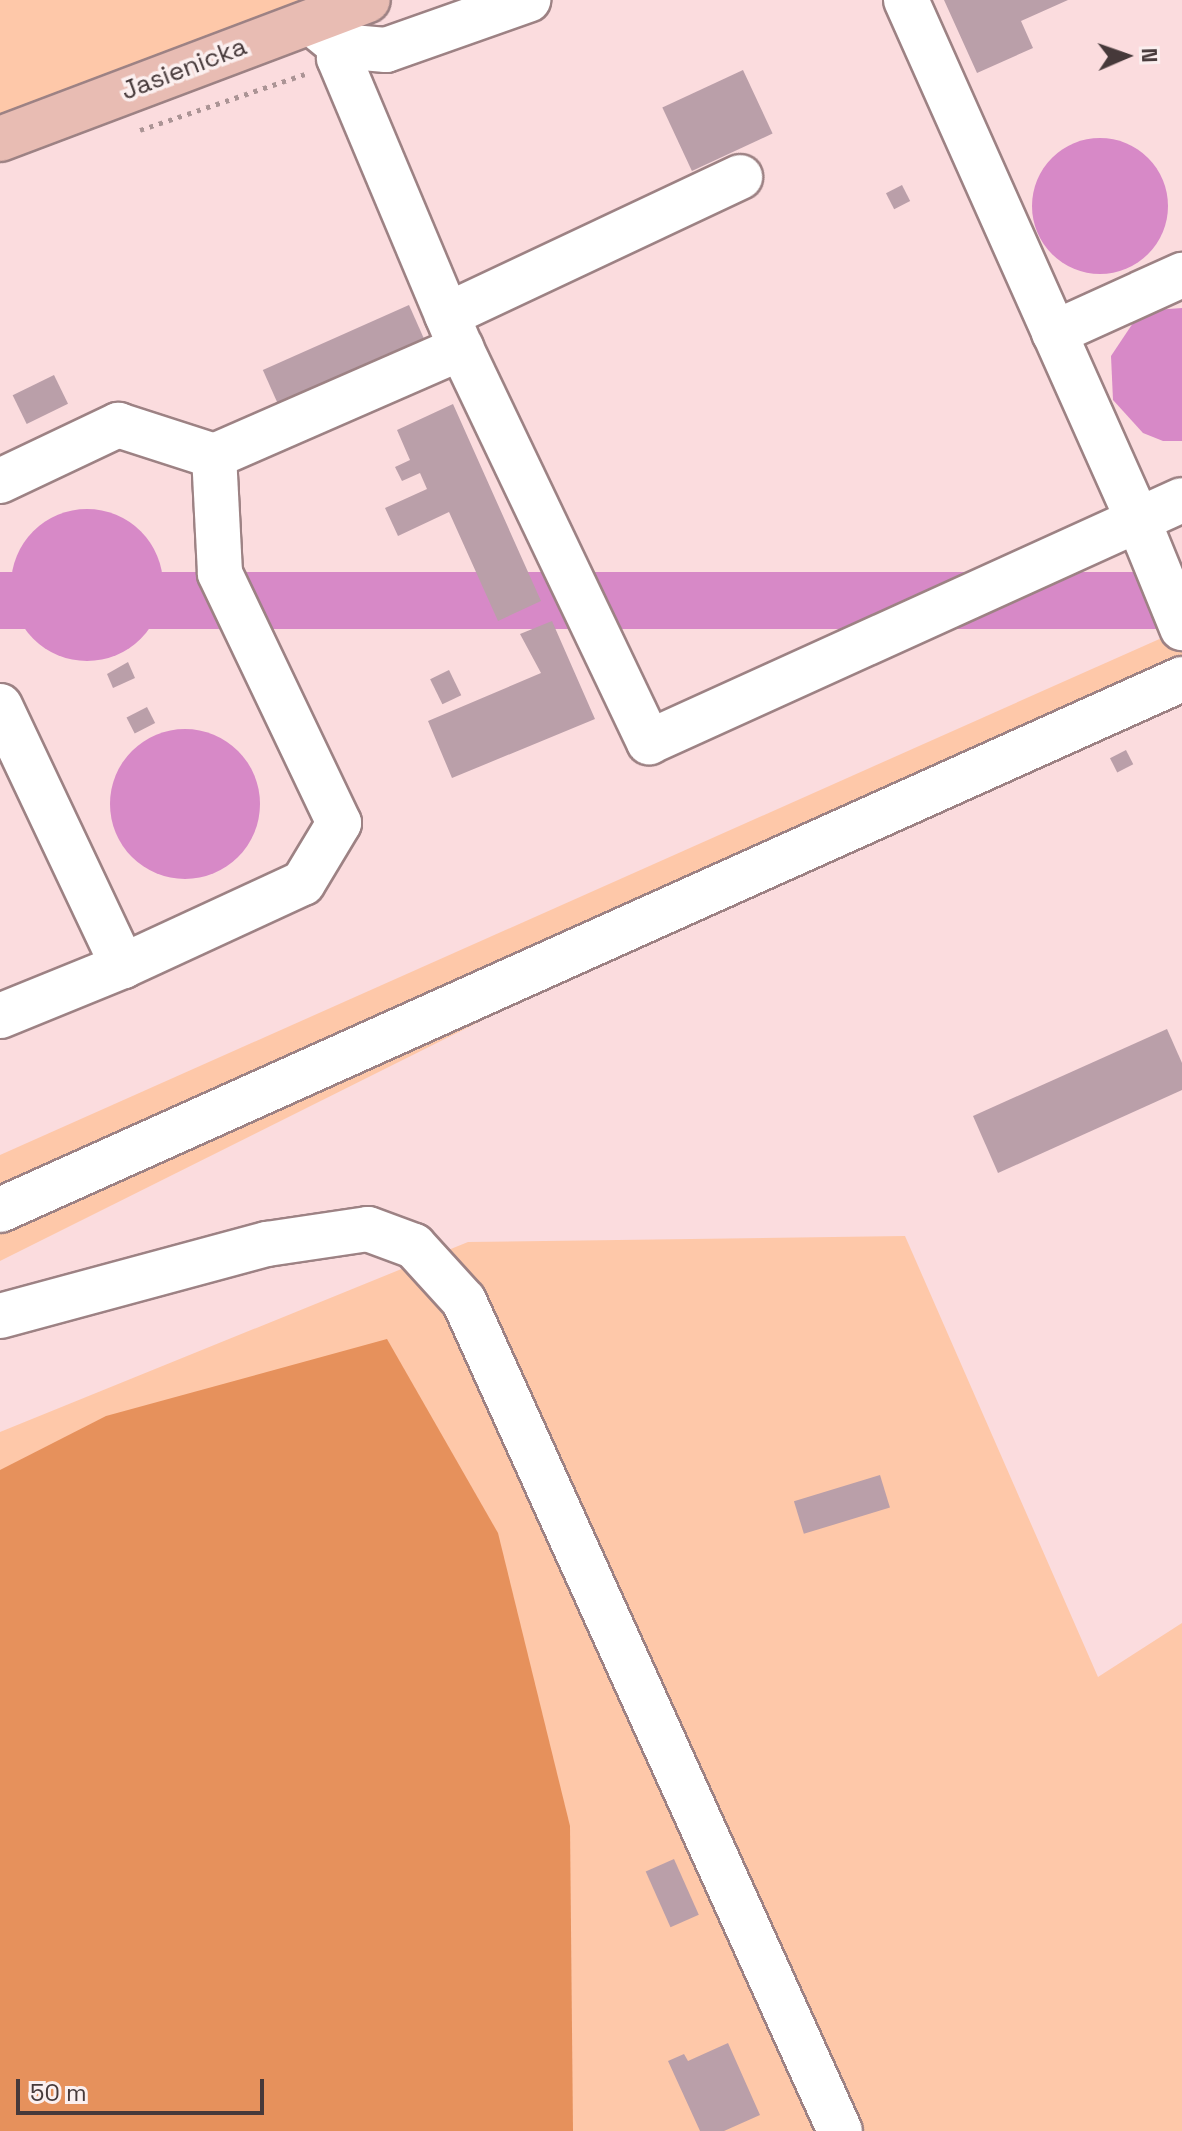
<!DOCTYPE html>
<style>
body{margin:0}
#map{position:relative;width:1182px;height:2131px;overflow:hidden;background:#fbdcde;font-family:"Space Grotesk",sans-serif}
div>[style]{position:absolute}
.green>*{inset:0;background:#fec8a9}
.forest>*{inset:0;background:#e6915c}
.water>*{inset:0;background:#d789c7;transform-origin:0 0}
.round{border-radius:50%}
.building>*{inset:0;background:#ba9fa9;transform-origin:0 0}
.path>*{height:5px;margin-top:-2.5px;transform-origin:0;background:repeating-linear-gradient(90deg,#ab9495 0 4px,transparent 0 10px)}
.roads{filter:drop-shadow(2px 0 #9d8284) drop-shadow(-2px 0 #9d8284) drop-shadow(0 2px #9d8284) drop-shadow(0 -2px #9d8284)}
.minor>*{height:44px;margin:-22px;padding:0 22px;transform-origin:22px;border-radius:22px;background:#fff}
.major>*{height:44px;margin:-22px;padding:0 22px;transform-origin:22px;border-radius:22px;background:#e8bcb3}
span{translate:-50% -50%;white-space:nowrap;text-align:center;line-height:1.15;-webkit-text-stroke:7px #fbefef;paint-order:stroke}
.street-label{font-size:26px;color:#46393a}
.north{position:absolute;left:1086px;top:16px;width:80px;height:80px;-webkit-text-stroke:6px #fbefef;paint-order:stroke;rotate:88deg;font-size:22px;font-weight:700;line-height:32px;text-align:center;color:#46393a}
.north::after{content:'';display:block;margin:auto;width:28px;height:36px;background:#46393a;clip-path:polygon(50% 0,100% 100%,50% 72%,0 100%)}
.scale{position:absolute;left:16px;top:2079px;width:248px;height:36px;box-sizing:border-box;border:4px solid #46393a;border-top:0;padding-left:10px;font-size:24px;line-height:28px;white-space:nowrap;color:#46393a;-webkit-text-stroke:6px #fbefef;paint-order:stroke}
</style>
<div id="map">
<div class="green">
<div style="clip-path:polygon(0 0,315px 0,0 114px)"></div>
<div style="clip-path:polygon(1182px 629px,1182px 671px,0 1261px,0 1155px)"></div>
<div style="clip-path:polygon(905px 1236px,1098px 1677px,1182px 1623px,1182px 2131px,0 2131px,0 1432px,468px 1242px)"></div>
</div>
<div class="forest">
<div style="clip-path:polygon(387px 1339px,498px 1533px,570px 1826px,573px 2131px,0 2131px,0 1470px,106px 1416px)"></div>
</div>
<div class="water">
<div class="round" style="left:1032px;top:138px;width:136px;height:136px"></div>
<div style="clip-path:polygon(1182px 308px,1182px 441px,1163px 441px,1143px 433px,1113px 400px,1111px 356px,1135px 320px,1155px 310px)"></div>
<div class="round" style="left:11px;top:509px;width:152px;height:152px"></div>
<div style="left:1182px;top:572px;width:57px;height:1293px;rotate:90deg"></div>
<div class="round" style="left:110px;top:729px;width:150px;height:150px"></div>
</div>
<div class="building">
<div style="clip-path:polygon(944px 0,1068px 0,1021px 21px,1033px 48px,977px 73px)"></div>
<div style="left:743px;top:70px;width:70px;height:89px;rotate:65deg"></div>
<div style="left:902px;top:185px;width:18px;height:18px;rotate:63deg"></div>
<div style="left:409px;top:305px;width:47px;height:160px;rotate:66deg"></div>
<div style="left:54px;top:375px;width:32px;height:46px;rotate:64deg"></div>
<div style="clip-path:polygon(453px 404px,541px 601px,498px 621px,449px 512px,398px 536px,385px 508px,427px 489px,420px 473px,402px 481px,395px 467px,410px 460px,397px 430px)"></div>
<div style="clip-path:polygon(552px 621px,595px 719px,452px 778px,428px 721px,541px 673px,520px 634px)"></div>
<div style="clip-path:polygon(128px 662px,135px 678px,113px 688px,107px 674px)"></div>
<div style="left:449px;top:670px;width:28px;height:21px;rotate:64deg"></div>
<div style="left:147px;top:707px;width:18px;height:23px;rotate:63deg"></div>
<div style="left:1126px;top:750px;width:16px;height:18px;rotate:63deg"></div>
<div style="clip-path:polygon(1167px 1029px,1182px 1063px,1182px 1090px,998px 1173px,973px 1116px)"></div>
<div style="left:880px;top:1475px;width:34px;height:90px;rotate:73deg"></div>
<div style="left:674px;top:1859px;width:61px;height:31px;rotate:66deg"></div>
<div style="clip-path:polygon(728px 2043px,760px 2115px,724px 2131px,700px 2131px,668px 2061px,684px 2054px,688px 2061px)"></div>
</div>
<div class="path">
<div style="left:140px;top:130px;width:174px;rotate:-18.7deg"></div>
</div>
<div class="roads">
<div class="minor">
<div style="left:906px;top:0;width:569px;rotate:65.96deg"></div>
<div style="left:1138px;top:520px;width:48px;rotate:-24.4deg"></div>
<div style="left:318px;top:28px;width:28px;rotate:39deg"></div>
<div style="left:340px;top:46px;width:46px;rotate:5deg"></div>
<div style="left:386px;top:50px;width:151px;rotate:-19.4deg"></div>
<div style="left:340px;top:46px;width:12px;rotate:95deg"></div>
<div style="left:339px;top:58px;width:315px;rotate:67.2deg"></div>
<div style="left:447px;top:315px;width:324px;rotate:-25.2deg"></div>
<div style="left:1054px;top:333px;width:141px;rotate:-24.4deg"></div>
<div style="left:0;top:481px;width:131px;rotate:-25.4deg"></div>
<div style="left:118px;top:425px;width:101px;rotate:17.9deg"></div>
<div style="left:214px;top:456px;width:270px;rotate:-23.6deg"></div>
<div style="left:461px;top:348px;width:437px;rotate:64.5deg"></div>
<div style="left:649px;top:742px;width:537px;rotate:-24.42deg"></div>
<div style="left:1138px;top:520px;width:117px;rotate:67.8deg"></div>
<div style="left:0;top:706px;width:288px;rotate:64.7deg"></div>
<div style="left:0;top:1016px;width:133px;rotate:-22.1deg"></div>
<div style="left:123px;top:966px;width:198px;rotate:-24.8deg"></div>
<div style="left:303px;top:883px;width:70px;rotate:-59deg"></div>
<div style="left:339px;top:823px;width:277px;rotate:-115.5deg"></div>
<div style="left:220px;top:573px;width:117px;rotate:-92.9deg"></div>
<div style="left:0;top:1210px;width:1296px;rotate:-24.19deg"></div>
<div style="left:0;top:1316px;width:277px;rotate:-15.1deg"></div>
<div style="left:267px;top:1244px;width:102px;rotate:-8.4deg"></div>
<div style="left:368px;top:1229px;width:49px;rotate:20.3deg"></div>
<div style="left:414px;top:1246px;width:74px;rotate:47.7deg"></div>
<div style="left:464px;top:1301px;width:911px;rotate:65.63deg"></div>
</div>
<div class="major">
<div style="left:0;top:139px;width:393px;rotate:-20.7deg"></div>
</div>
</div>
<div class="street-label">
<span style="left:184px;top:69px;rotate:-21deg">Jasienicka</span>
</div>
<div class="north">N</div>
<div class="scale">50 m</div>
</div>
